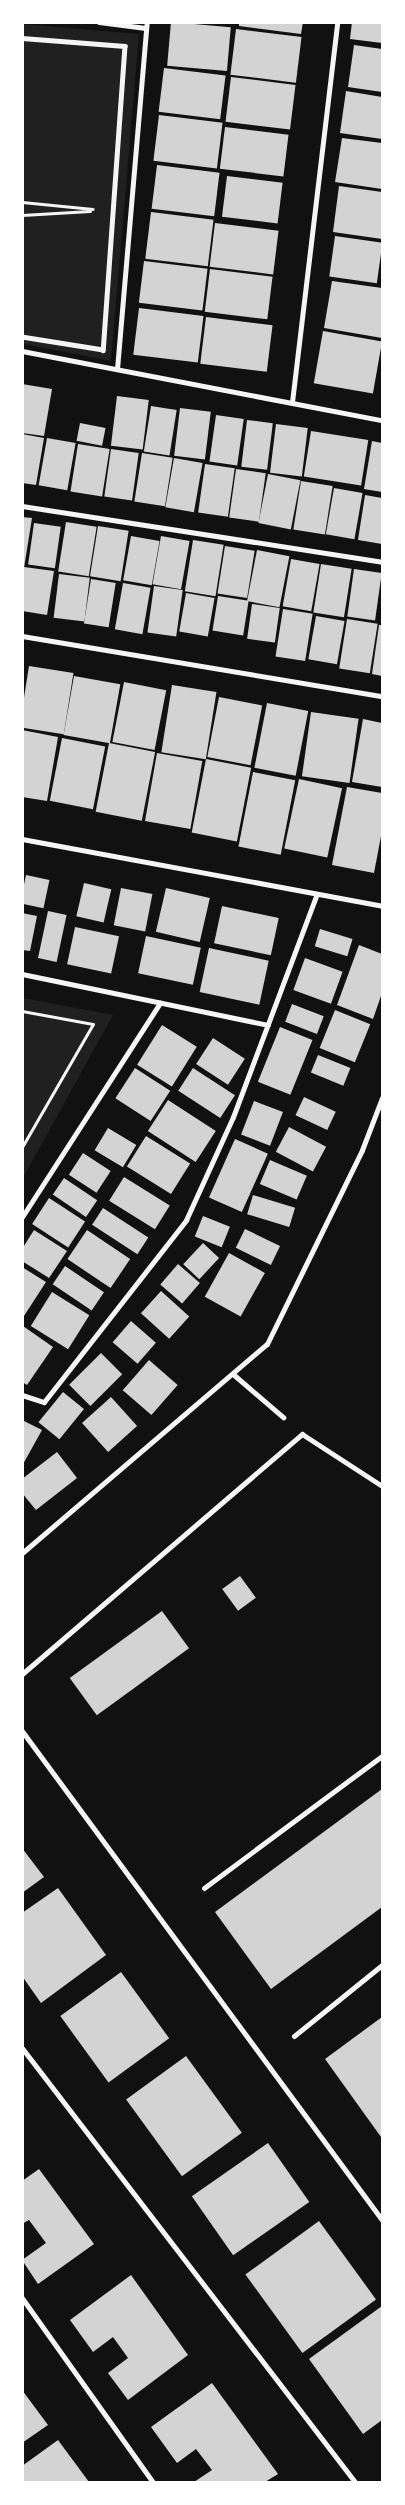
<!DOCTYPE html>
<style>
body{margin:0}
#map{position:relative;width:405px;height:2505px;overflow:hidden;background:#111;font-family:Rubik,sans-serif}
div>[style]{position:absolute}
.green>*{inset:0;background:#202020}
.building>*{inset:0;background:#d3d3d3;transform-origin:0 0}
.path>*{height:3px;margin:-1.5px;padding:0 1.5px;transform-origin:1.5px;border-radius:1.5px;background:#f5f5f5}
.pedestrian>*{height:4.5px;margin:-2.25px;padding:0 2.25px;transform-origin:2.25px;border-radius:2.25px;background:#f5f5f5}
.minor>*{height:5px;margin:-2.5px;padding:0 2.5px;transform-origin:2.5px;border-radius:2.5px;background:#f5f5f5}
span{translate:-50% -50%;white-space:nowrap;text-align:center;line-height:1.15;-webkit-text-stroke:5px #fff;paint-order:stroke}
.frame{position:absolute;inset:0;border:24px solid #fff;pointer-events:none}
</style>
<div id="map">
<div class="green">
<div style="clip-path:polygon(22px 24px,139px 34px,111px 361px,23px 344px)"></div>
<div style="clip-path:polygon(23px 998px,113px 1015px,23px 1178px)"></div>
</div>
<div class="building">
<div style="left:171px;top:22px;width:60px;height:44px;rotate:5deg"></div>
<div style="clip-path:polygon(239px 22px,303px 22px,301px 34px,239px 26px)"></div>
<div style="clip-path:polygon(352px 22px,382px 22px,382px 43px,350px 39px)"></div>
<div style="left:236px;top:29px;width:66px;height:46px;rotate:7deg"></div>
<div style="clip-path:polygon(354px 45px,382px 49px,382px 92px,348px 87px)"></div>
<div style="left:164px;top:68px;width:62px;height:44px;rotate:7deg"></div>
<div style="left:231px;top:77px;width:65px;height:45px;rotate:7deg"></div>
<div style="clip-path:polygon(346px 91px,382px 97px,382px 139px,340px 133px)"></div>
<div style="left:159px;top:115px;width:64px;height:46px;rotate:7deg"></div>
<div style="left:225px;top:127px;width:64px;height:42px;rotate:7deg"></div>
<div style="clip-path:polygon(342px 138px,382px 143px,382px 189px,335px 182px)"></div>
<div style="left:157px;top:165px;width:63px;height:44px;rotate:7deg"></div>
<div style="left:227px;top:176px;width:56px;height:41px;rotate:7deg"></div>
<div style="clip-path:polygon(339px 186px,382px 192px,382px 239px,333px 232px)"></div>
<div style="left:151px;top:212px;width:63px;height:47px;rotate:7deg"></div>
<div style="left:215px;top:223px;width:64px;height:44px;rotate:7deg"></div>
<div style="left:335px;top:236px;width:48px;height:41px;rotate:8deg"></div>
<div style="left:144px;top:261px;width:64px;height:42px;rotate:7deg"></div>
<div style="left:210px;top:269px;width:63px;height:43px;rotate:7deg"></div>
<div style="clip-path:polygon(332px 281px,382px 288px,382px 338px,324px 328px)"></div>
<div style="left:139px;top:308px;width:65px;height:47px;rotate:7deg"></div>
<div style="left:206px;top:317px;width:67px;height:47px;rotate:7deg"></div>
<div style="left:323px;top:331px;width:60px;height:53px;rotate:10deg"></div>
<div style="clip-path:polygon(22px 384px,52px 389px,44px 436px,22px 433px)"></div>
<div style="left:117px;top:396px;width:32px;height:50px;rotate:7deg"></div>
<div style="left:151px;top:406px;width:26px;height:46px;rotate:9deg"></div>
<div style="left:180px;top:408px;width:31px;height:48px;rotate:7deg"></div>
<div style="left:216px;top:415px;width:28px;height:47px;rotate:8deg"></div>
<div style="left:247px;top:420px;width:26px;height:47px;rotate:7deg"></div>
<div style="left:80px;top:423px;width:26px;height:18px;rotate:11deg"></div>
<div style="left:276px;top:424px;width:32px;height:49px;rotate:7deg"></div>
<div style="left:311px;top:431px;width:58px;height:46px;rotate:9deg"></div>
<div style="clip-path:polygon(22px 434px,44px 438px,36px 485px,22px 483px)"></div>
<div style="left:47px;top:438px;width:29px;height:48px;rotate:10deg"></div>
<div style="clip-path:polygon(372px 441px,382px 443px,382px 492px,364px 489px)"></div>
<div style="left:78px;top:444px;width:32px;height:48px;rotate:9deg"></div>
<div style="left:111px;top:449px;width:28px;height:48px;rotate:8deg"></div>
<div style="left:142px;top:453px;width:31px;height:49px;rotate:9deg"></div>
<div style="left:174px;top:458px;width:29px;height:50px;rotate:10deg"></div>
<div style="left:205px;top:464px;width:30px;height:49px;rotate:8deg"></div>
<div style="left:236px;top:469px;width:30px;height:49px;rotate:8deg"></div>
<div style="left:268px;top:474px;width:33px;height:50px;rotate:11deg"></div>
<div style="left:301px;top:481px;width:32px;height:49px;rotate:9deg"></div>
<div style="left:334px;top:488px;width:29px;height:47px;rotate:10deg"></div>
<div style="clip-path:polygon(365px 495px,382px 498px,382px 544px,358px 540px)"></div>
<div style="clip-path:polygon(22px 517px,32px 518px,24px 568px,22px 568px)"></div>
<div style="left:66px;top:522px;width:31px;height:50px;rotate:9deg"></div>
<div style="left:34px;top:523px;width:27px;height:42px;rotate:8deg"></div>
<div style="left:98px;top:526px;width:31px;height:51px;rotate:9deg"></div>
<div style="left:131px;top:536px;width:29px;height:45px;rotate:10deg"></div>
<div style="left:161px;top:536px;width:29px;height:49px;rotate:10deg"></div>
<div style="left:193px;top:540px;width:31px;height:52px;rotate:9deg"></div>
<div style="left:225px;top:546px;width:30px;height:48px;rotate:9deg"></div>
<div style="left:257px;top:550px;width:33px;height:52px;rotate:11deg"></div>
<div style="left:291px;top:559px;width:29px;height:48px;rotate:10deg"></div>
<div style="left:321px;top:564px;width:31px;height:49px;rotate:9deg"></div>
<div style="clip-path:polygon(24px 567px,54px 571px,47px 615px,22px 611px)"></div>
<div style="left:354px;top:569px;width:28px;height:48px;rotate:8deg"></div>
<div style="left:59px;top:574px;width:31px;height:44px;rotate:7deg"></div>
<div style="left:91px;top:579px;width:25px;height:45px;rotate:9deg"></div>
<div style="left:123px;top:583px;width:28px;height:47px;rotate:10deg"></div>
<div style="left:154px;top:586px;width:29px;height:47px;rotate:8deg"></div>
<div style="left:186px;top:593px;width:29px;height:39px;rotate:10deg"></div>
<div style="left:218px;top:596px;width:31px;height:35px;rotate:9deg"></div>
<div style="left:252px;top:604px;width:28px;height:35px;rotate:8deg"></div>
<div style="left:283px;top:609px;width:30px;height:48px;rotate:9deg"></div>
<div style="left:316px;top:616px;width:29px;height:44px;rotate:10deg"></div>
<div style="left:347px;top:619px;width:31px;height:50px;rotate:9deg"></div>
<div style="clip-path:polygon(379px 625px,382px 625px,382px 676px,372px 674px)"></div>
<div style="left:29px;top:666px;width:45px;height:62px;rotate:9deg"></div>
<div style="left:74px;top:676px;width:47px;height:60px;rotate:10deg"></div>
<div style="left:124px;top:682px;width:43px;height:61px;rotate:11deg"></div>
<div style="left:172px;top:685px;width:45px;height:68px;rotate:9deg"></div>
<div style="left:219px;top:697px;width:44px;height:61px;rotate:11deg"></div>
<div style="left:267px;top:703px;width:42px;height:66px;rotate:11deg"></div>
<div style="left:311px;top:712px;width:48px;height:65px;rotate:8deg"></div>
<div style="clip-path:polygon(363px 719px,382px 723px,382px 787px,352px 782px)"></div>
<div style="clip-path:polygon(22px 730px,58px 737px,47px 801px,22px 797px)"></div>
<div style="left:62px;top:738px;width:44px;height:64px;rotate:11deg"></div>
<div style="left:109px;top:743px;width:47px;height:70px;rotate:11deg"></div>
<div style="left:157px;top:753px;width:46px;height:69px;rotate:10deg"></div>
<div style="left:206px;top:759px;width:46px;height:75px;rotate:11deg"></div>
<div style="left:253px;top:772px;width:43px;height:76px;rotate:11deg"></div>
<div style="left:299px;top:779px;width:44px;height:71px;rotate:12deg"></div>
<div style="clip-path:polygon(347px 787px,382px 793px,382px 831px,374px 873px,332px 865px)"></div>
<div style="left:26px;top:875px;width:24px;height:29px;rotate:12deg"></div>
<div style="left:84px;top:883px;width:28px;height:34px;rotate:13deg"></div>
<div style="left:121px;top:888px;width:32px;height:38px;rotate:11deg"></div>
<div style="left:166px;top:888px;width:45px;height:45px;rotate:13deg"></div>
<div style="left:222px;top:906px;width:58px;height:38px;rotate:12deg"></div>
<div style="left:48px;top:911px;width:19px;height:48px;rotate:12deg"></div>
<div style="clip-path:polygon(22px 913px,37px 916px,30px 951px,22px 950px)"></div>
<div style="left:75px;top:927px;width:45px;height:38px;rotate:12deg"></div>
<div style="left:320px;top:929px;width:34px;height:18px;rotate:17deg"></div>
<div style="left:146px;top:936px;width:56px;height:38px;rotate:12deg"></div>
<div style="clip-path:polygon(359px 945px,382px 954px,382px 993px,373px 1019px,337px 1005px)"></div>
<div style="left:209px;top:948px;width:61px;height:45px;rotate:12deg"></div>
<div style="left:305px;top:958px;width:40px;height:34px;rotate:20deg"></div>
<div style="left:292px;top:1004px;width:34px;height:19px;rotate:21deg"></div>
<div style="left:335px;top:1010px;width:38px;height:41px;rotate:22deg"></div>
<div style="left:162px;top:1025px;width:41px;height:47px;rotate:32deg"></div>
<div style="left:280px;top:1027px;width:35px;height:59px;rotate:22deg"></div>
<div style="left:213px;top:1038px;width:38px;height:31px;rotate:33deg"></div>
<div style="left:318px;top:1055px;width:35px;height:19px;rotate:22deg"></div>
<div style="left:135px;top:1068px;width:42px;height:36px;rotate:33deg"></div>
<div style="left:193px;top:1068px;width:50px;height:27px;rotate:33deg"></div>
<div style="left:304px;top:1097px;width:35px;height:20px;rotate:25deg"></div>
<div style="left:168px;top:1100px;width:57px;height:37px;rotate:33deg"></div>
<div style="left:254px;top:1101px;width:31px;height:36px;rotate:21deg"></div>
<div style="left:289px;top:1127px;width:42px;height:28px;rotate:28deg"></div>
<div style="left:108px;top:1128px;width:33px;height:26px;rotate:31deg"></div>
<div style="left:146px;top:1136px;width:52px;height:36px;rotate:32deg"></div>
<div style="left:235px;top:1139px;width:36px;height:64px;rotate:24deg"></div>
<div style="left:83px;top:1153px;width:33px;height:26px;rotate:33deg"></div>
<div style="left:270px;top:1160px;width:40px;height:26px;rotate:23deg"></div>
<div style="left:124px;top:1177px;width:54px;height:28px;rotate:32deg"></div>
<div style="left:64px;top:1178px;width:40px;height:20px;rotate:34deg"></div>
<div style="left:253px;top:1195px;width:44px;height:20px;rotate:17deg"></div>
<div style="left:49px;top:1198px;width:43px;height:31px;rotate:33deg"></div>
<div style="left:103px;top:1208px;width:54px;height:20px;rotate:33deg"></div>
<div style="left:203px;top:1216px;width:29px;height:22px;rotate:22deg"></div>
<div style="left:245px;top:1229px;width:39px;height:21px;rotate:26deg"></div>
<div style="clip-path:polygon(34px 1230px,67px 1251px,49px 1278px,22px 1261px,22px 1249px)"></div>
<div style="left:87px;top:1230px;width:52px;height:35px;rotate:34deg"></div>
<div style="left:203px;top:1243px;width:22px;height:29px;rotate:43deg"></div>
<div style="left:229px;top:1253px;width:41px;height:50px;rotate:29deg"></div>
<div style="left:178px;top:1264px;width:29px;height:27px;rotate:41deg"></div>
<div style="left:65px;top:1266px;width:47px;height:22px;rotate:34deg"></div>
<div style="clip-path:polygon(22px 1267px,46px 1282px,22px 1319px)"></div>
<div style="left:161px;top:1291px;width:38px;height:30px;rotate:42deg"></div>
<div style="left:52px;top:1292px;width:44px;height:40px;rotate:32deg"></div>
<div style="left:131px;top:1321px;width:33px;height:28px;rotate:41deg"></div>
<div style="clip-path:polygon(23px 1326px,53px 1347px,27px 1385px,22px 1382px)"></div>
<div style="left:101px;top:1353px;width:30px;height:45px;rotate:45deg"></div>
<div style="left:149px;top:1360px;width:38px;height:40px;rotate:41deg"></div>
<div style="left:63px;top:1392px;width:27px;height:39px;rotate:39deg"></div>
<div style="left:111px;top:1397px;width:39px;height:39px;rotate:48deg"></div>
<div style="clip-path:polygon(22px 1420px,42px 1430px,22px 1466px)"></div>
<div style="clip-path:polygon(57px 1452px,77px 1478px,36px 1510px,22px 1493px,22px 1479px)"></div>
<div style="left:240px;top:1576px;width:27px;height:22px;rotate:54deg"></div>
<div style="left:162px;top:1611px;width:46px;height:114px;rotate:54deg"></div>
<div style="clip-path:polygon(382px 1789px,382px 1907px,271px 1989px,215px 1912px)"></div>
<div style="clip-path:polygon(22px 1848px,44px 1877px,22px 1893px)"></div>
<div style="clip-path:polygon(58px 1888px,106px 1955px,41px 2003px,22px 1976px,22px 1913px)"></div>
<div style="left:121px;top:1972px;width:82px;height:75px;rotate:54deg"></div>
<div style="clip-path:polygon(382px 2017px,382px 2136px,381px 2137px,325px 2059px)"></div>
<div style="left:186px;top:2056px;width:95px;height:74px;rotate:54deg"></div>
<div style="left:268px;top:2143px;width:72px;height:93px;rotate:55deg"></div>
<div style="clip-path:polygon(39px 2169px,94px 2244px,38px 2284px,22px 2260px,46px 2243px,29px 2220px,22px 2224px,22px 2181px)"></div>
<div style="left:319px;top:2221px;width:97px;height:91px;rotate:54deg"></div>
<div style="clip-path:polygon(131px 2275px,188px 2355px,128px 2400px,108px 2373px,128px 2358px,113px 2337px,93px 2352px,70px 2320px)"></div>
<div style="clip-path:polygon(382px 2306px,382px 2420px,363px 2434px,309px 2359px)"></div>
<div style="clip-path:polygon(212px 2383px,278px 2474px,265px 2482px,194px 2482px,212px 2470px,196px 2449px,177px 2463px,151px 2427px)"></div>
<div style="clip-path:polygon(22px 2390px,48px 2425px,22px 2443px)"></div>
<div style="clip-path:polygon(58px 2440px,89px 2482px,22px 2482px,22px 2466px)"></div>
</div>
<div class="path">
<div style="left:22px;top:202px;width:71px;rotate:5.6deg"></div>
<div style="left:22px;top:215px;width:68px;rotate:-3.4deg"></div>
<div style="left:22px;top:1011px;width:72px;rotate:10.4deg"></div>
<div style="left:93px;top:1024px;width:142px;rotate:120deg"></div>
</div>
<div class="pedestrian">
<div style="left:22px;top:38px;width:103px;rotate:4.4deg"></div>
<div style="left:125px;top:46px;width:305px;rotate:94.1deg"></div>
<div style="left:103px;top:350px;width:82px;rotate:-170.9deg"></div>
</div>
<div class="minor">
<div style="left:99px;top:22px;width:47px;rotate:7.3deg"></div>
<div style="left:22px;top:351px;width:367px;rotate:10.9deg"></div>
<div style="left:117px;top:369px;width:348px;rotate:-85.1deg"></div>
<div style="left:292px;top:402px;width:383px;rotate:-83.2deg"></div>
<div style="left:22px;top:506px;width:364px;rotate:8.8deg"></div>
<div style="left:22px;top:636px;width:365px;rotate:9.5deg"></div>
<div style="left:22px;top:839px;width:366px;rotate:10.5deg"></div>
<div style="left:22px;top:974px;width:251px;rotate:11.7deg"></div>
<div style="left:22px;top:1217px;width:255px;rotate:-57.2deg"></div>
<div style="left:234px;top:1375px;width:65px;rotate:40.6deg"></div>
<div style="left:22px;top:1395px;width:23px;rotate:18deg"></div>
<div style="left:44px;top:1402px;width:231px;rotate:-52deg"></div>
<div style="left:186px;top:1220px;width:113px;rotate:-65.5deg"></div>
<div style="left:233px;top:1117px;width:238px;rotate:-69.4deg"></div>
<div style="left:22px;top:1553px;width:322px;rotate:-40.5deg"></div>
<div style="left:267px;top:1344px;width:216px;rotate:-63.9deg"></div>
<div style="left:362px;top:1150px;width:56px;rotate:-69deg"></div>
<div style="left:22px;top:1674px;width:369px;rotate:-40.6deg"></div>
<div style="left:302px;top:1434px;width:95px;rotate:33deg"></div>
<div style="left:22px;top:1731px;width:607px;rotate:53.64deg"></div>
<div style="left:204px;top:1888px;width:222px;rotate:-36.6deg"></div>
<div style="left:294px;top:2036px;width:113px;rotate:-38.9deg"></div>
<div style="left:22px;top:2048px;width:547px;rotate:52.5deg"></div>
<div style="left:22px;top:2298px;width:226px;rotate:54.6deg"></div>
</div>
<div class="frame"></div>
</div>
